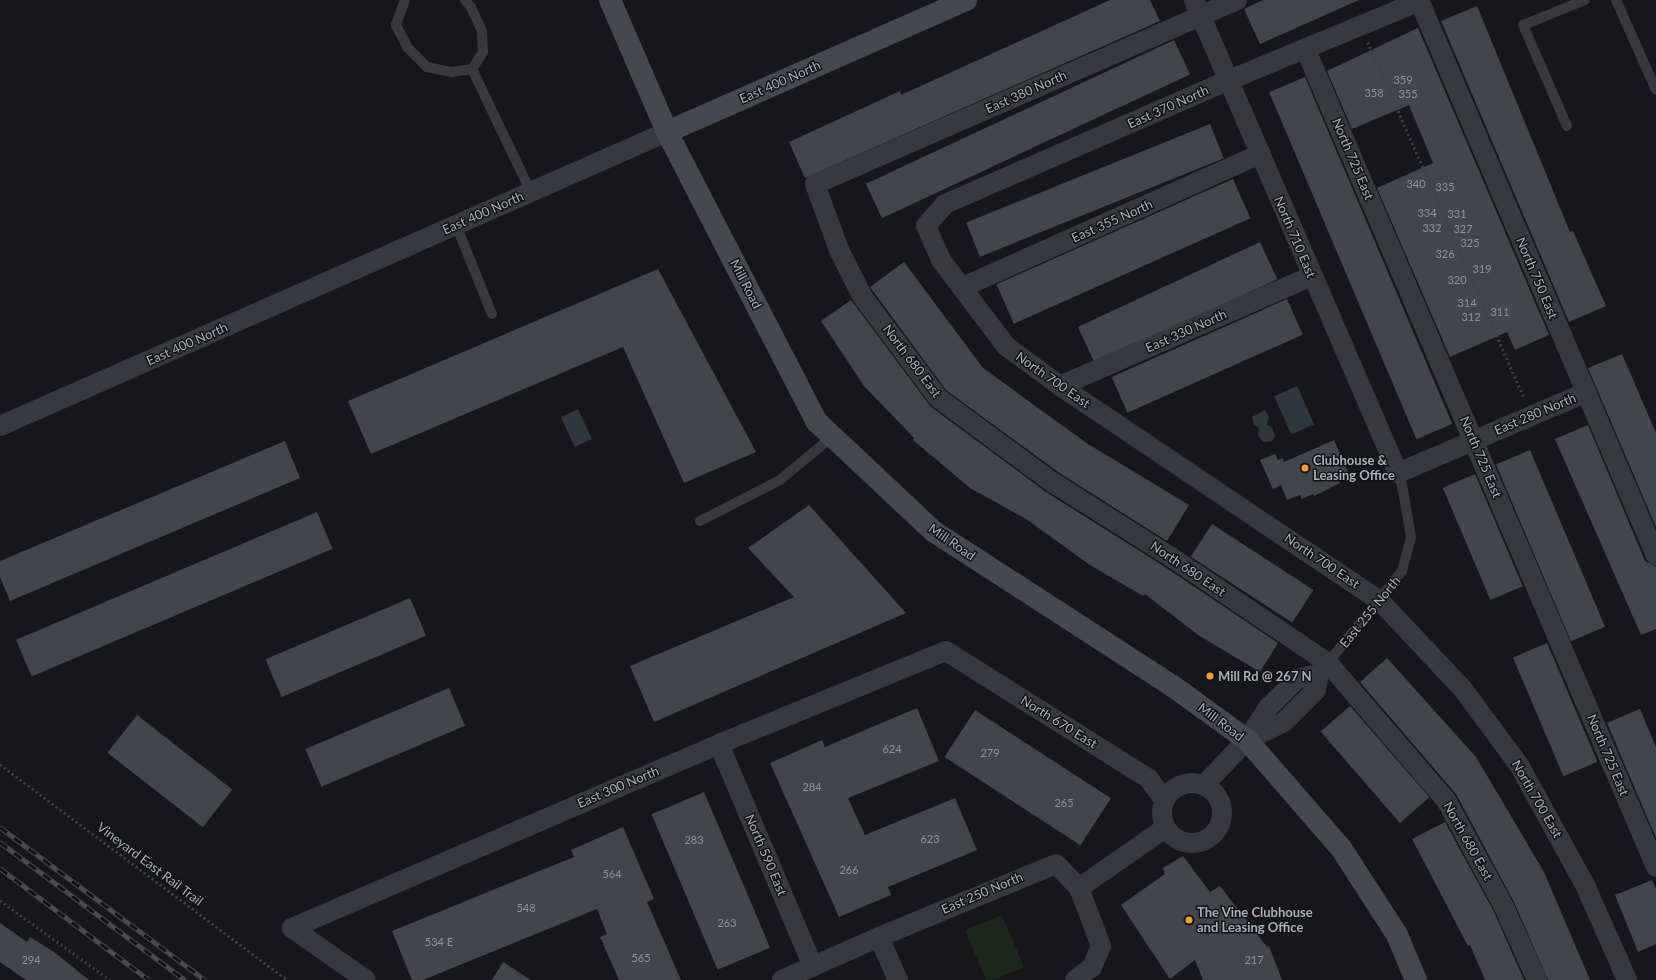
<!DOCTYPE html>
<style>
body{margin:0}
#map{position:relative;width:1656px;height:980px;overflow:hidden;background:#171719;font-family:Lato,sans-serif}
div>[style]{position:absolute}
.green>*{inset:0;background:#1e271e}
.water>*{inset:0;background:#2c383d;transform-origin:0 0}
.building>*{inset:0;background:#424549;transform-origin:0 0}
.path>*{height:2.5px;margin-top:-1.25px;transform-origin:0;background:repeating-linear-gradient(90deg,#3d4045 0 2px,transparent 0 5px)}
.lane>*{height:10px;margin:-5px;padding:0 5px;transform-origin:5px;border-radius:5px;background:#37393e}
.street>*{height:20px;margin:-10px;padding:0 10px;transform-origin:10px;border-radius:10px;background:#37393e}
.street>.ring{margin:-10px;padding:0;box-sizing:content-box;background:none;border:20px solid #37393e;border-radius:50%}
.secondary>*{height:22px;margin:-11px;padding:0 11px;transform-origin:11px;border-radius:11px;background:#45484e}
.rail>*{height:4.5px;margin-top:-2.25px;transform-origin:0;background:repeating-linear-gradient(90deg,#121214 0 9px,#4a4d53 0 18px);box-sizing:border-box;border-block:1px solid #4a4d53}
.dots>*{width:11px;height:11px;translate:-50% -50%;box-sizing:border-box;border:2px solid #121214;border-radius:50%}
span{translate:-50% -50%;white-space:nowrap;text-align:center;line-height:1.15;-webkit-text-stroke:3px #121214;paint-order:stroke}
.number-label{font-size:11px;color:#8e949d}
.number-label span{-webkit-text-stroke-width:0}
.street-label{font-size:13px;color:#a8afb9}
.poi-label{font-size:13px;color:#a8afb9;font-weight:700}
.left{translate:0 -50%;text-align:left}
</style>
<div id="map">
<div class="green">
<div style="clip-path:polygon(1002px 915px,1024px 967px,993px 980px,986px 980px,965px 930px)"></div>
</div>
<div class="water">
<div style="left:1297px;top:386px;width:42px;height:25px;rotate:66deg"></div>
<div style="left:578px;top:409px;width:33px;height:19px;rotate:65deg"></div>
<div style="clip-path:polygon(1265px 410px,1269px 416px,1267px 425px,1272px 427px,1275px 436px,1272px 441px,1263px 442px,1258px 435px,1259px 428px,1254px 425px,1252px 417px)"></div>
</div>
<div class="building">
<div style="clip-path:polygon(1110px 0,1150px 0,1160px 21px,805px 178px,789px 142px,900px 91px,901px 95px)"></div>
<div style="clip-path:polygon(1263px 0,1359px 0,1260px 44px,1244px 9px)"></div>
<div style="clip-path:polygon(1477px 6px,1570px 232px,1573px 231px,1606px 306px,1569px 322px,1441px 21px)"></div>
<div style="clip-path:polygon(1418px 28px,1549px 335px,1515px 350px,1507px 332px,1450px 357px,1377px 188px,1433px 163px,1409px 105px,1352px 129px,1327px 71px)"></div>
<div style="left:1174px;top:40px;width:38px;height:340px;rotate:65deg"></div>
<div style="left:1305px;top:77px;width:377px;height:39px;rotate:67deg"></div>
<div style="left:1210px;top:124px;width:37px;height:263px;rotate:68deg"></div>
<div style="left:1233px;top:179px;width:43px;height:259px;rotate:66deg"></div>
<div style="left:1260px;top:242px;width:41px;height:201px;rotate:65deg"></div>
<div style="clip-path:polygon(904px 262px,983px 368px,1088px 444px,1189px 505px,1167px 541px,1058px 472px,946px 390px,870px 287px)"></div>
<div style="clip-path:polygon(658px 269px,756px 452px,684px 483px,623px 347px,371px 454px,348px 401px)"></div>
<div style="left:1287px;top:299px;width:39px;height:192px;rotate:66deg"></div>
<div style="clip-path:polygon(851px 300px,931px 407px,1046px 492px,1165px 567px,1278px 643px,1260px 672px,1198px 635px,1145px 594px,1143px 596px,1090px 565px,1026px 519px,970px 488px,913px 440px,914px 438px,864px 386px,821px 321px)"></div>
<div style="clip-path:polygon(1622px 354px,1656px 433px,1656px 527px,1588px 368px)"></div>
<div style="clip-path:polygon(1588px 425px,1645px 561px,1656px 567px,1656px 629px,1641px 635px,1555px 439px)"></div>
<div style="clip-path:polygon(1334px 440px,1349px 474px,1338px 479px,1340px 483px,1314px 496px,1313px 494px,1302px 499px,1300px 495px,1287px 500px,1281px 485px,1273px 489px,1260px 460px,1275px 454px,1278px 460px,1282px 458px,1284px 462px)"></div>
<div style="clip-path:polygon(285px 441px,300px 478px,10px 601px,0 577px,0 561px)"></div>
<div style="left:1530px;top:450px;width:192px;height:37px;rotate:67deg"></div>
<div style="left:1475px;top:474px;width:122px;height:35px;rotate:67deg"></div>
<div style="clip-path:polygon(809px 505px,906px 613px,654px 722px,630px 666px,794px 597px,748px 548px)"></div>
<div style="left:317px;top:512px;width:40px;height:327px;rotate:67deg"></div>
<div style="left:1212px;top:524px;width:121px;height:39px;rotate:33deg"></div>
<div style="left:410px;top:598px;width:41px;height:157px;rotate:67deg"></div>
<div style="left:1547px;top:643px;width:129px;height:37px;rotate:67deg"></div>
<div style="clip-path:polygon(1387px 658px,1476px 757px,1544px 872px,1590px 980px,1548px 980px,1514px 902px,1456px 794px,1360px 682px)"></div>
<div style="left:449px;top:688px;width:41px;height:156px;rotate:67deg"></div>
<div style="left:1350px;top:706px;width:121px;height:39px;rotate:49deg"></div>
<div style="clip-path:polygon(917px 708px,939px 761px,848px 798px,865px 835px,955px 798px,977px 850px,888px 887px,891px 895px,839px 917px,770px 763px,822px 740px,825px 747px)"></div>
<div style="clip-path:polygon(1640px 709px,1656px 747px,1656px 838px,1607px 723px)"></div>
<div style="left:975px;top:710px;width:162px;height:56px;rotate:33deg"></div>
<div style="left:137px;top:715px;width:121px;height:48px;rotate:38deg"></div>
<div style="left:704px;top:792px;width:169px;height:57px;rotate:67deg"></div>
<div style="clip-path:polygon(1445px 822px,1494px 912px,1524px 980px,1485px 980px,1470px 945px,1468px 946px,1412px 839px)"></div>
<div style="clip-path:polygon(623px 827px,654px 899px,647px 902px,681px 980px,619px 980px,600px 937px,607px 934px,597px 909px,423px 980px,412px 980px,392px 931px,574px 857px,571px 850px)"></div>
<div style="clip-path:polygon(1183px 856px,1210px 892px,1220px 886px,1267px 947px,1269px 946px,1282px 980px,1203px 980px,1195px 960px,1170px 979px,1121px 905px,1165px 874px,1163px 868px)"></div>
<div style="clip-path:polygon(1652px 880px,1656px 889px,1656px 944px,1638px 952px,1615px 895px)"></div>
<div style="clip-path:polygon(0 923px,27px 942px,30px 937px,54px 952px,89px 980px,26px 980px,0 962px)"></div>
<div style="clip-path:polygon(503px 962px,531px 980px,492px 980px)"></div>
</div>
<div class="path">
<div style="left:1368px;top:42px;width:389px;rotate:66.3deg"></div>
<div style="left:0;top:764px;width:360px;rotate:36.9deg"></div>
<div style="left:0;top:900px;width:136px;rotate:36deg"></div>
</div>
<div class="lane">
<div style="left:405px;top:0;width:27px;rotate:110deg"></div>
<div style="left:396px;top:25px;width:25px;rotate:63deg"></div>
<div style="left:407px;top:47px;width:28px;rotate:45deg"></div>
<div style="left:427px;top:67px;width:25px;rotate:12deg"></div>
<div style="left:451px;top:72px;width:21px;rotate:-8deg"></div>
<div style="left:472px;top:69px;width:20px;rotate:-57deg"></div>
<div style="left:483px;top:52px;width:21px;rotate:-93deg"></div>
<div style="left:482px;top:31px;width:26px;rotate:-115deg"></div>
<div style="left:471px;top:7px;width:9px;rotate:-131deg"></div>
<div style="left:1616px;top:0;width:98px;rotate:66deg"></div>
<div style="left:472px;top:69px;width:136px;rotate:64.4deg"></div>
<div style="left:1567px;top:126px;width:110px;rotate:-113.5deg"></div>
<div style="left:1523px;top:25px;width:67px;rotate:-22deg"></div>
<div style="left:456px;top:225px;width:96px;rotate:68deg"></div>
<div style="left:700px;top:521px;width:90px;rotate:-27.1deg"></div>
<div style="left:780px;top:480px;width:69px;rotate:-39.7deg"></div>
<div style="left:1326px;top:665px;width:121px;rotate:-51deg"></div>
<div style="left:1402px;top:571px;width:35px;rotate:-75deg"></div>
<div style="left:1411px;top:537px;width:53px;rotate:-99.8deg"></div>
<div style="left:1402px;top:485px;width:13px;rotate:-108deg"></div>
</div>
<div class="street">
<div style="left:1194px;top:0;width:515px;rotate:66.67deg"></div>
<div style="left:1398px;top:473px;width:203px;rotate:-23.2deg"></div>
<div style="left:1237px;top:0;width:460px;rotate:156.4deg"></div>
<div style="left:815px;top:184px;width:70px;rotate:70deg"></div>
<div style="left:839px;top:250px;width:51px;rotate:63.4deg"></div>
<div style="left:862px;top:296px;width:127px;rotate:53.3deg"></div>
<div style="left:938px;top:398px;width:142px;rotate:36.4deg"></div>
<div style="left:1052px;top:482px;width:141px;rotate:32.2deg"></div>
<div style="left:1171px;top:557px;width:189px;rotate:34deg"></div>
<div style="left:1328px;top:663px;width:181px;rotate:49.3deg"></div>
<div style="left:1446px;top:800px;width:122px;rotate:61.5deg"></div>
<div style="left:1504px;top:907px;width:80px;rotate:65.7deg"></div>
<div style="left:1419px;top:0;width:604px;rotate:66.91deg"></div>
<div style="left:1420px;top:1px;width:207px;rotate:157.5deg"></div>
<div style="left:1229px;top:80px;width:310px;rotate:156.4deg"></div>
<div style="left:945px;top:204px;width:29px;rotate:131deg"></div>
<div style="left:926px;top:226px;width:37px;rotate:66deg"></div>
<div style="left:941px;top:260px;width:108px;rotate:52.9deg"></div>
<div style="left:1006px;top:346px;width:67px;rotate:36.5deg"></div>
<div style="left:1060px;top:386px;width:384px;rotate:33.9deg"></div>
<div style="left:1379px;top:600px;width:121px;rotate:46.7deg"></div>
<div style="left:1462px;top:688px;width:96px;rotate:53.5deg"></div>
<div style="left:1519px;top:765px;width:137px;rotate:61.2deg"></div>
<div style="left:1585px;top:885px;width:104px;rotate:66.1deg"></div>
<div style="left:1305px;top:48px;width:891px;rotate:66.8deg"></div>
<div style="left:963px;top:287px;width:326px;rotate:-24.1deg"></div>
<div style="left:1060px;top:386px;width:275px;rotate:-23.6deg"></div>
<div style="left:0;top:426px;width:729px;rotate:-23.79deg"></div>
<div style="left:719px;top:744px;width:242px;rotate:67.1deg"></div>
<div class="ring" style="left:1162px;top:783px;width:40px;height:40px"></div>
<div style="left:1204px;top:785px;width:62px;rotate:-46.3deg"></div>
<div style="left:1247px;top:740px;width:38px;rotate:-57deg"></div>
<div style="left:1268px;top:708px;width:41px;rotate:-45deg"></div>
<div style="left:1297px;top:679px;width:23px;rotate:-13deg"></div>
<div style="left:1319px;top:674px;width:16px;rotate:101deg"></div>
<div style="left:1316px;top:690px;width:45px;rotate:135deg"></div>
<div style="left:1284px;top:722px;width:41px;rotate:154.1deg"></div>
<div style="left:1079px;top:888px;width:105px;rotate:-34.9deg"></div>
<div style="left:292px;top:928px;width:465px;rotate:-23.3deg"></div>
<div style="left:719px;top:744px;width:245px;rotate:-22.3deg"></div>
<div style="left:946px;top:651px;width:240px;rotate:32.2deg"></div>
<div style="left:1149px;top:779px;width:26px;rotate:54deg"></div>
<div style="left:292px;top:928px;width:90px;rotate:35.1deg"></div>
<div style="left:879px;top:937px;width:47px;rotate:66.2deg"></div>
<div style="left:782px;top:980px;width:106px;rotate:-23.9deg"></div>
<div style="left:879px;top:937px;width:191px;rotate:-22.4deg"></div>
<div style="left:1056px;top:864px;width:33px;rotate:46deg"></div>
<div style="left:1079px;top:888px;width:62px;rotate:69.2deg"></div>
<div style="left:1101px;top:946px;width:23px;rotate:113deg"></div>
<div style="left:1092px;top:967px;width:21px;rotate:143deg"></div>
</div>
<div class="secondary">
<div style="left:610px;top:0;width:144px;rotate:66.6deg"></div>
<div style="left:667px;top:132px;width:325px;rotate:62.7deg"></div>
<div style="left:816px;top:421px;width:161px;rotate:43.2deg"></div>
<div style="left:933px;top:531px;width:287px;rotate:32.9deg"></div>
<div style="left:1174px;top:687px;width:90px;rotate:36deg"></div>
<div style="left:1247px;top:740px;width:143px;rotate:49deg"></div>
<div style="left:1341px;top:848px;width:103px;rotate:57.2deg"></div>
<div style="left:1397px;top:935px;width:49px;rotate:67.1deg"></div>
<div style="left:667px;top:132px;width:327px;rotate:-23.8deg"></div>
</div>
<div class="rail">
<div style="left:0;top:827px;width:256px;rotate:36.7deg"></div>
<div style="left:0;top:842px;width:231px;rotate:36.7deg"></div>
<div style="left:0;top:868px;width:186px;rotate:36.9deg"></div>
</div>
<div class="dots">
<div style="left:1305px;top:468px;background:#fa9d2d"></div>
<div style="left:1210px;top:676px;background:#fa9d2d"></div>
<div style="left:1189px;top:920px;background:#fa9d2d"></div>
</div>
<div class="number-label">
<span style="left:1403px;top:80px">359</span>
<span style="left:1374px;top:93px">358</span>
<span style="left:1408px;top:94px">355</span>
<span style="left:1416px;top:184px">340</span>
<span style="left:1445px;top:187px">335</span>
<span style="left:1427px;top:213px">334</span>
<span style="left:1457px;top:214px">331</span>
<span style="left:1432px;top:228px">332</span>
<span style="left:1463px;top:229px">327</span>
<span style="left:1470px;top:243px">325</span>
<span style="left:1445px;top:254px">326</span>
<span style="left:1482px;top:269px">319</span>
<span style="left:1457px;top:280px">320</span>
<span style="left:1467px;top:303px">314</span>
<span style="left:1500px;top:312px">311</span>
<span style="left:1471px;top:317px">312</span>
<span style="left:892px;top:749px">624</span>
<span style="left:990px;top:753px">279</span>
<span style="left:812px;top:787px">284</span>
<span style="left:1064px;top:803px">265</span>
<span style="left:930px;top:839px">623</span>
<span style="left:694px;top:840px">283</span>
<span style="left:849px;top:870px">266</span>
<span style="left:612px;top:874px">564</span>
<span style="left:526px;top:908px">548</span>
<span style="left:727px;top:923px">263</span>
<span style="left:439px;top:942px">534 E</span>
<span style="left:641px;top:958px">565</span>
<span style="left:31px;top:960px">294</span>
<span style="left:1254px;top:960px">217</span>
</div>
<div class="street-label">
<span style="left:780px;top:82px;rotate:-24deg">East 400 North</span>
<span style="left:1026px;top:92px;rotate:-24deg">East 380 North</span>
<span style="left:1168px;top:107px;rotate:-24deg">East 370 North</span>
<span style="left:1353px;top:159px;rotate:67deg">North 725 East</span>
<span style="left:483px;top:213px;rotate:-24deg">East 400 North</span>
<span style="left:1112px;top:221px;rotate:-24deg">East 355 North</span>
<span style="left:1295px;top:237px;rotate:67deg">North 710 East</span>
<span style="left:1537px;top:278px;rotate:67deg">North 750 East</span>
<span style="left:746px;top:284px;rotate:63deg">Mill Road</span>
<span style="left:1186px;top:331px;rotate:-24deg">East 330 North</span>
<span style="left:187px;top:344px;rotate:-24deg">East 400 North</span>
<span style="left:912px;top:361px;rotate:53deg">North 680 East</span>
<span style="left:1053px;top:380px;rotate:35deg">North 700 East</span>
<span style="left:1535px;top:414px;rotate:-23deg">East 280 North</span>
<span style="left:1481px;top:457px;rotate:67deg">North 725 East</span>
<span style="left:952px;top:542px;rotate:35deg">Mill Road</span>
<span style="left:1322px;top:561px;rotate:34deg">North 700 East</span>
<span style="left:1188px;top:569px;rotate:34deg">North 680 East</span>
<span style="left:1370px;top:612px;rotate:-51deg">East 255 North</span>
<span style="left:1059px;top:722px;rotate:32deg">North 670 East</span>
<span style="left:1221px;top:722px;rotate:37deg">Mill Road</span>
<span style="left:1608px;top:755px;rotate:67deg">North 725 East</span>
<span style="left:618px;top:787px;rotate:-23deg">East 300 North</span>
<span style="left:1537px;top:799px;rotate:60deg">North 700 East</span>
<span style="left:1468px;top:841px;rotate:61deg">North 680 East</span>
<span style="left:766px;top:855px;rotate:67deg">North 590 East</span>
<span style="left:150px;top:864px;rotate:37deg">Vineyard East Rail Trail</span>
<span style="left:982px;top:893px;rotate:-23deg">East 250 North</span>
</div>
<div class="poi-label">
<span class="left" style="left:1313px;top:468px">Clubhouse &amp;<br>Leasing Office</span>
<span class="left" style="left:1218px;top:676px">Mill Rd @ 267 N</span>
<span class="left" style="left:1197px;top:920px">The Vine Clubhouse<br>and Leasing Office</span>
</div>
</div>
